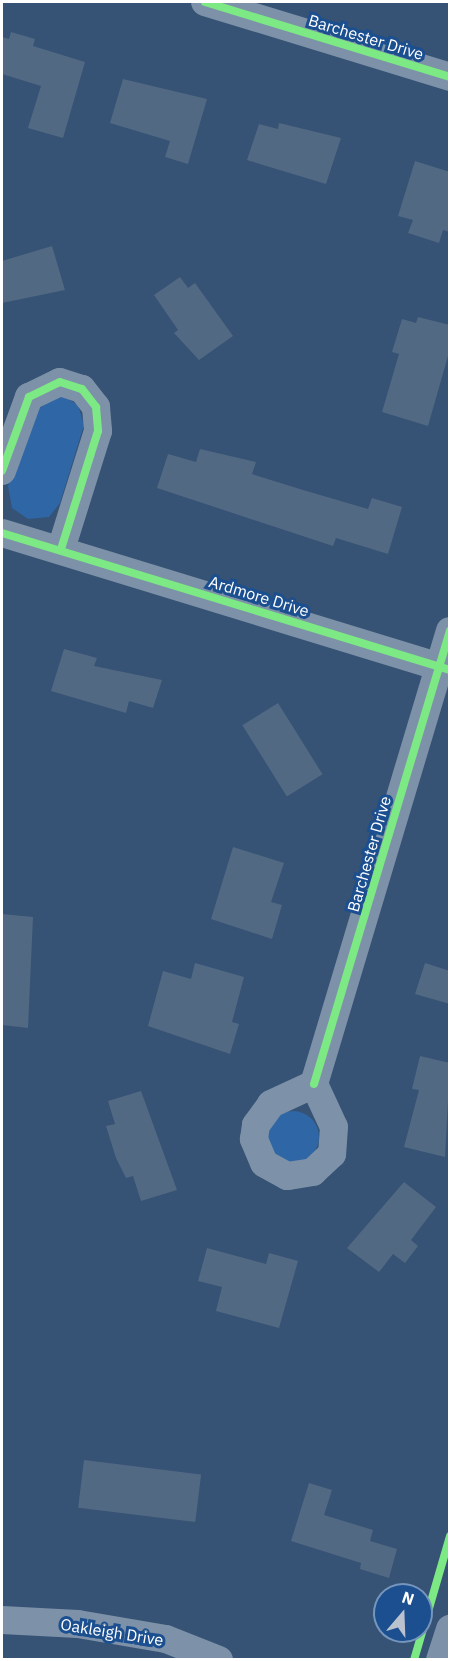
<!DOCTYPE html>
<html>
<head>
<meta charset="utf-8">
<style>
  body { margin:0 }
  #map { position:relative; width:451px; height:1661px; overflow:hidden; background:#365274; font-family:"IBM Plex Sans",sans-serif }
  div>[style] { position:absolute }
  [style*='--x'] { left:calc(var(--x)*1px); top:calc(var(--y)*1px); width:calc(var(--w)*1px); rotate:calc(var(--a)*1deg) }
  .green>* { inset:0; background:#2f66a5 }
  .round { border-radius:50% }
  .building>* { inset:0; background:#526984; transform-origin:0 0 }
  .minor>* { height:28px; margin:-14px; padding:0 14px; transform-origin:14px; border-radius:14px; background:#7d92a8 }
  .cycleway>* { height:8px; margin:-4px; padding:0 4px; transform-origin:4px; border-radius:4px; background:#7ce984 }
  span { translate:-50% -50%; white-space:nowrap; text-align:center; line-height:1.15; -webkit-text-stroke:6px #1b4f8f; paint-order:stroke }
  .street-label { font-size:16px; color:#fff }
  .frame { position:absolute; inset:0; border:3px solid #fff; pointer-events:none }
  .north { position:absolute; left:373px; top:1583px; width:60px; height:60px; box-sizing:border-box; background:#1b4f8f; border:2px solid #7695bc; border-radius:50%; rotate:19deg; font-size:16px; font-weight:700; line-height:24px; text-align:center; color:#fff }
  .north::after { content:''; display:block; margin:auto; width:21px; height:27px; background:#b9c2ce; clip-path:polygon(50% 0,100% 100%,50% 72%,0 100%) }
</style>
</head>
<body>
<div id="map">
  <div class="green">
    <i style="clip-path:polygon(61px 395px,78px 405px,84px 425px,60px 503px,49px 517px,28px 519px,12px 508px,8px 486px,31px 413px)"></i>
    <i class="round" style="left:267px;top:1111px;width:52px;height:52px"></i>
  </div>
  <div class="building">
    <i style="clip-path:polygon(11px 32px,35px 39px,33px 46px,85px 62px,63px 138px,28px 128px,41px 86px,2px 74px,2px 37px,9px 39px)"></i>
    <i style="clip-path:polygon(123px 79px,207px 99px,188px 164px,165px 157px,170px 141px,110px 123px)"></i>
    <i style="clip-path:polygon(279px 123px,341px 138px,326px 184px,247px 160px,259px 124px,278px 129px)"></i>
    <i style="clip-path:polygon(415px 161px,450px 172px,450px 232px,443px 230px,439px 243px,408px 233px,413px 220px,398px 216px)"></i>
    <i style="clip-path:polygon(52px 246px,65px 290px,2px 303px,2px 261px)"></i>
    <i style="clip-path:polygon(180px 277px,188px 288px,195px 283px,233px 336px,199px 360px,174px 333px,178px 330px,154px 295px)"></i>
    <i style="clip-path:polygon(418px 317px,450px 325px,450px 349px,428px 426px,382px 412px,399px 354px,392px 352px,402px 319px,416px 323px)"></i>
    <i style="clip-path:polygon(200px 449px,256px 462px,252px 474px,303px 490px,368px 509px,372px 498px,402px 507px,388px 554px,336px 538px,333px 546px,157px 488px,168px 454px,196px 462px)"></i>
    <i style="clip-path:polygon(64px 649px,97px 658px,94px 666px,162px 680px,153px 708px,129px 701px,126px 713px,51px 691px)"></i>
    <i style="left:278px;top:703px;width:84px;height:42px;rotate:58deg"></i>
    <i style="clip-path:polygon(233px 847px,284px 863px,271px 902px,282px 905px,272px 939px,211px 919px)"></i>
    <i style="clip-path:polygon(2px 914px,33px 917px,28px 1028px,2px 1025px)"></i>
    <i style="clip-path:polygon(195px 963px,244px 977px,232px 1022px,239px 1024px,230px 1054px,148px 1026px,163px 971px,191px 979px)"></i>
    <i style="clip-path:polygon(425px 963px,450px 971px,450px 1004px,415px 994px)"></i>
    <i style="clip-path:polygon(420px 1056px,450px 1063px,445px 1157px,404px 1147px,419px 1090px,412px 1089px)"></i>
    <i style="clip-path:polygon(141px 1091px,177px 1190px,141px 1201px,133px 1176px,126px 1178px,116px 1158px,106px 1126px,115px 1124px,108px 1101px)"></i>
    <i style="clip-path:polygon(404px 1182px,436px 1207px,411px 1240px,418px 1246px,405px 1263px,393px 1254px,379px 1272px,347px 1248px)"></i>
    <i style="clip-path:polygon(207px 1248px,266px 1264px,269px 1253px,298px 1261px,279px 1328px,216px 1311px,222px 1287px,198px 1281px)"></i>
    <i style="left:84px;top:1460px;width:118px;height:48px;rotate:7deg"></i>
    <i style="clip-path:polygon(309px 1483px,332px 1490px,324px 1515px,373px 1530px,370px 1541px,397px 1549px,389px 1578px,360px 1569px,361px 1563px,291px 1541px)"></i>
  </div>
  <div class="minor">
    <i style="--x:205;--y:2;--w:256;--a:17"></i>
    <i style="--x:2;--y:471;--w:79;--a:-70"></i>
    <i style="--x:29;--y:397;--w:34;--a:-26"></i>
    <i style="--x:60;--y:382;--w:23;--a:18"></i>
    <i style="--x:82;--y:389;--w:23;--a:52"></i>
    <i style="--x:96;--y:407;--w:24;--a:85"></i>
    <i style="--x:98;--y:431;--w:124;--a:107.4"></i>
    <i style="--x:2;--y:533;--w:468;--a:17"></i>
    <i style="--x:314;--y:1084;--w:473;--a:-73.3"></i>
    <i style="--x:314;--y:1084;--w:47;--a:65.1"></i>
    <i style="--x:334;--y:1127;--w:27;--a:94"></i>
    <i style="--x:332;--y:1154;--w:26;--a:137"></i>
    <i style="--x:313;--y:1172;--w:26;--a:171"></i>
    <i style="--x:287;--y:1176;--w:26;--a:-151"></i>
    <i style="--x:264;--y:1163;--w:26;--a:-113"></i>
    <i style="--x:254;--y:1139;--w:14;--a:-82"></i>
    <i style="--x:256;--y:1125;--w:26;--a:-54"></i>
    <i style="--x:271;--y:1104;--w:47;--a:-24.9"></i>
    <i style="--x:2;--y:1620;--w:76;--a:3"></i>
    <i style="--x:78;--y:1624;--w:89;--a:9.7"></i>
    <i style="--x:166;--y:1639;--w:57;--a:21.6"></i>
    <i style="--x:440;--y:1660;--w:33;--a:-72"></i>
  </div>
  <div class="cycleway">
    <i style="--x:205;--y:2;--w:256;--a:17"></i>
    <i style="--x:2;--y:471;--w:79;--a:-70"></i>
    <i style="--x:29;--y:397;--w:34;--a:-26"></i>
    <i style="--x:60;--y:382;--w:23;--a:18"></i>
    <i style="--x:82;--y:389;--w:23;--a:52"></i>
    <i style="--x:96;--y:407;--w:24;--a:85"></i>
    <i style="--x:98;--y:431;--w:124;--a:107.4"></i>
    <i style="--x:2;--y:533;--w:468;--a:17"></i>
    <i style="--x:314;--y:1084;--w:473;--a:-73.3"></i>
    <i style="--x:414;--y:1660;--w:129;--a:-73.8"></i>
  </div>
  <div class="street-label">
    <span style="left:366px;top:37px;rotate:17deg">Barchester Drive</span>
    <span style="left:259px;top:596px;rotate:17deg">Ardmore Drive</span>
    <span style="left:369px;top:854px;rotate:-74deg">Barchester Drive</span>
    <span style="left:112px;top:1632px;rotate:9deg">Oakleigh Drive</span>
  </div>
  <div class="frame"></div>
  <div class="north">N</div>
</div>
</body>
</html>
